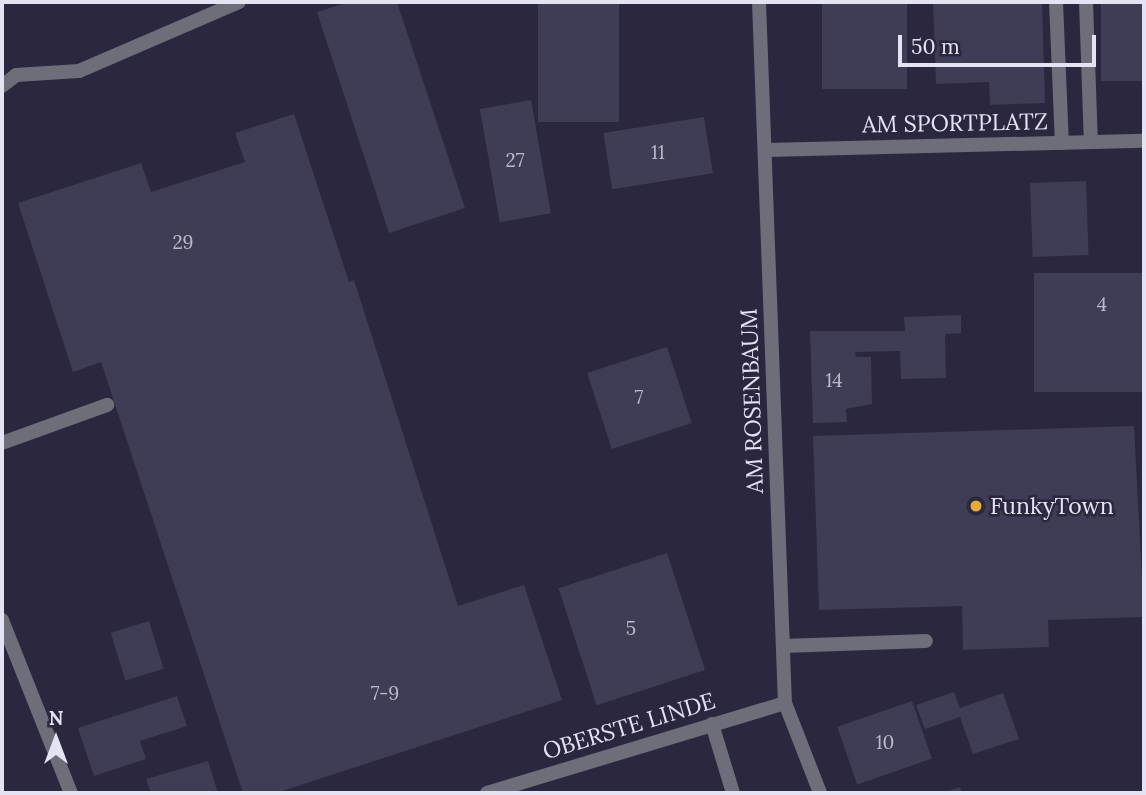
<!DOCTYPE html>
<html>
<head>
<meta charset="utf-8">
<style>
  body { margin:0 }
  #map { position:relative; width:1146px; height:795px; overflow:hidden; background:#2a273f; font-family:Lora,serif }
  div>[style] { position:absolute }
  [style*='--x'] { left:calc(var(--x)*1px); top:calc(var(--y)*1px); width:calc(var(--w)*1px); rotate:calc(var(--a)*1deg) }
  .building>* { inset:0; background:#3f3c56; transform-origin:0 0 }
  .lane>* { height:14px; margin:-7px; padding:0 7px; transform-origin:7px; border-radius:7px; background:#6e6d7a }
  .street>* { height:14px; margin:-7px; padding:0 7px; transform-origin:7px; border-radius:7px; background:#6e6d7a }
  .dots>* { width:19px; height:19px; translate:-50% -50%; box-sizing:border-box; border:4px solid #2a273f; border-radius:50% }
  span { translate:-50% -50%; white-space:nowrap; text-align:center; line-height:1.15; -webkit-text-stroke:5px #2a273f; paint-order:stroke }
  .number-label { font-size:19px; color:#bbb9cc }
  .number-label span { -webkit-text-stroke-width:0 }
  .street-label { font-size:23px; color:#e4e3f3 }
  .poi-label { font-size:23px; color:#e4e3f3 }
  .left { translate:0 -50%; text-align:left }
  .frame { position:absolute; inset:0; border:4px solid #e4e3f3; pointer-events:none }
  .north { position:absolute; left:21px; top:704px; width:70px; height:70px; -webkit-text-stroke:5px #2a273f; paint-order:stroke; rotate:0deg; font-size:19px; font-weight:700; line-height:28px; text-align:center; color:#e4e3f3 }
  .north::after { content:''; display:block; margin:auto; width:24px; height:32px; background:#e4e3f3; clip-path:polygon(50% 0,100% 100%,50% 72%,0 100%) }
  .scale { position:absolute; left:898px; top:35px; width:198px; height:32px; box-sizing:border-box; border:4px solid #e4e3f3; border-top:0; padding-left:9px; font-size:21px; line-height:24px; white-space:nowrap; color:#e4e3f3; -webkit-text-stroke:5px #2a273f; paint-order:stroke }
</style>
</head>
<body>
<div id="map">
  <div class="building">
    <i style="clip-path:polygon(349px 2px,397px 2px,465px 208px,389px 233px,317px 12px)"></i>
    <i style="left:538px;top:2px;width:81px;height:120px"></i>
    <i style="left:822px;top:2px;width:85px;height:87px"></i>
    <i style="clip-path:polygon(933px 2px,1042px 2px,1045px 103px,990px 105px,989px 82px,936px 84px)"></i>
    <i style="left:1101px;top:2px;width:43px;height:79px"></i>
    <i style="left:531px;top:100px;width:115px;height:52px;rotate:80deg"></i>
    <i style="clip-path:polygon(294px 114px,349px 282px,354px 280px,458px 606px,524px 585px,562px 700px,276px 793px,243px 793px,101px 362px,73px 372px,18px 203px,141px 163px,151px 192px,245px 162px,235px 133px)"></i>
    <i style="left:704px;top:117px;width:57px;height:102px;rotate:81deg"></i>
    <i style="left:1086px;top:181px;width:74px;height:56px;rotate:88deg"></i>
    <i style="left:1144px;top:273px;width:119px;height:110px;rotate:90deg"></i>
    <i style="clip-path:polygon(961px 315px,961px 333px,945px 334px,946px 378px,901px 379px,900px 351px,855px 352px,856px 357px,871px 357px,872px 404px,846px 409px,847px 422px,813px 423px,810px 331px,905px 331px,904px 317px)"></i>
    <i style="left:667px;top:347px;width:80px;height:84px;rotate:72deg"></i>
    <i style="clip-path:polygon(1134px 426px,1144px 617px,1048px 620px,1049px 647px,963px 650px,962px 606px,819px 610px,813px 436px)"></i>
    <i style="left:667px;top:553px;width:123px;height:114px;rotate:72deg"></i>
    <i style="left:149px;top:621px;width:50px;height:40px;rotate:73deg"></i>
    <i style="clip-path:polygon(954px 692px,960px 708px,1003px 693px,1019px 739px,973px 754px,960px 717px,925px 729px,916px 705px)"></i>
    <i style="clip-path:polygon(177px 696px,187px 726px,140px 741px,146px 759px,94px 776px,78px 728px)"></i>
    <i style="left:912px;top:701px;width:61px;height:79px;rotate:71deg"></i>
    <i style="clip-path:polygon(208px 761px,218px 793px,151px 793px,146px 779px)"></i>
    <i style="clip-path:polygon(960px 787px,962px 793px,943px 793px)"></i>
  </div>
  <div class="lane">
    <i style="--x:1056;--y:2;--w:141;--a:87.6"></i>
    <i style="--x:1086;--y:2;--w:140;--a:88"></i>
    <i style="--x:2;--y:86;--w:18;--a:-38"></i>
    <i style="--x:2;--y:443;--w:112;--a:-19.9"></i>
    <i style="--x:783;--y:646;--w:143;--a:-2"></i>
    <i style="--x:712;--y:724;--w:72;--a:73.1"></i>
  </div>
  <div class="street">
    <i style="--x:759;--y:2;--w:701;--a:87.88"></i>
    <i style="--x:785;--y:703;--w:97;--a:68.7"></i>
    <i style="--x:16;--y:75;--w:63;--a:-3.6"></i>
    <i style="--x:79;--y:71;--w:174;--a:-23.3"></i>
    <i style="--x:767;--y:150;--w:377;--a:-1.4"></i>
    <i style="--x:2;--y:620;--w:186;--a:68.3"></i>
    <i style="--x:487;--y:793;--w:311;--a:-16.8"></i>
  </div>
  <div class="dots">
    <i style="left:976px;top:506px;background:#e7ac37"></i>
  </div>
  <div class="number-label">
    <span style="left:658px;top:153px">11</span>
    <span style="left:515px;top:161px">27</span>
    <span style="left:183px;top:243px">29</span>
    <span style="left:1102px;top:305px">4</span>
    <span style="left:834px;top:381px">14</span>
    <span style="left:639px;top:398px">7</span>
    <span style="left:631px;top:629px">5</span>
    <span style="left:385px;top:694px">7-9</span>
    <span style="left:885px;top:743px">10</span>
  </div>
  <div class="street-label">
    <span style="left:955px;top:123px;rotate:-1deg">AM SPORTPLATZ</span>
    <span style="left:752px;top:401px;rotate:-92deg">AM ROSENBAUM</span>
    <span style="left:629px;top:726px;rotate:-17deg">OBERSTE LINDE</span>
  </div>
  <div class="poi-label">
    <span class="left" style="left:990px;top:506px">FunkyTown</span>
  </div>
  <div class="frame"></div>
  <div class="north">N</div>
  <div class="scale">50 m</div>
</div>
</body>
</html>
